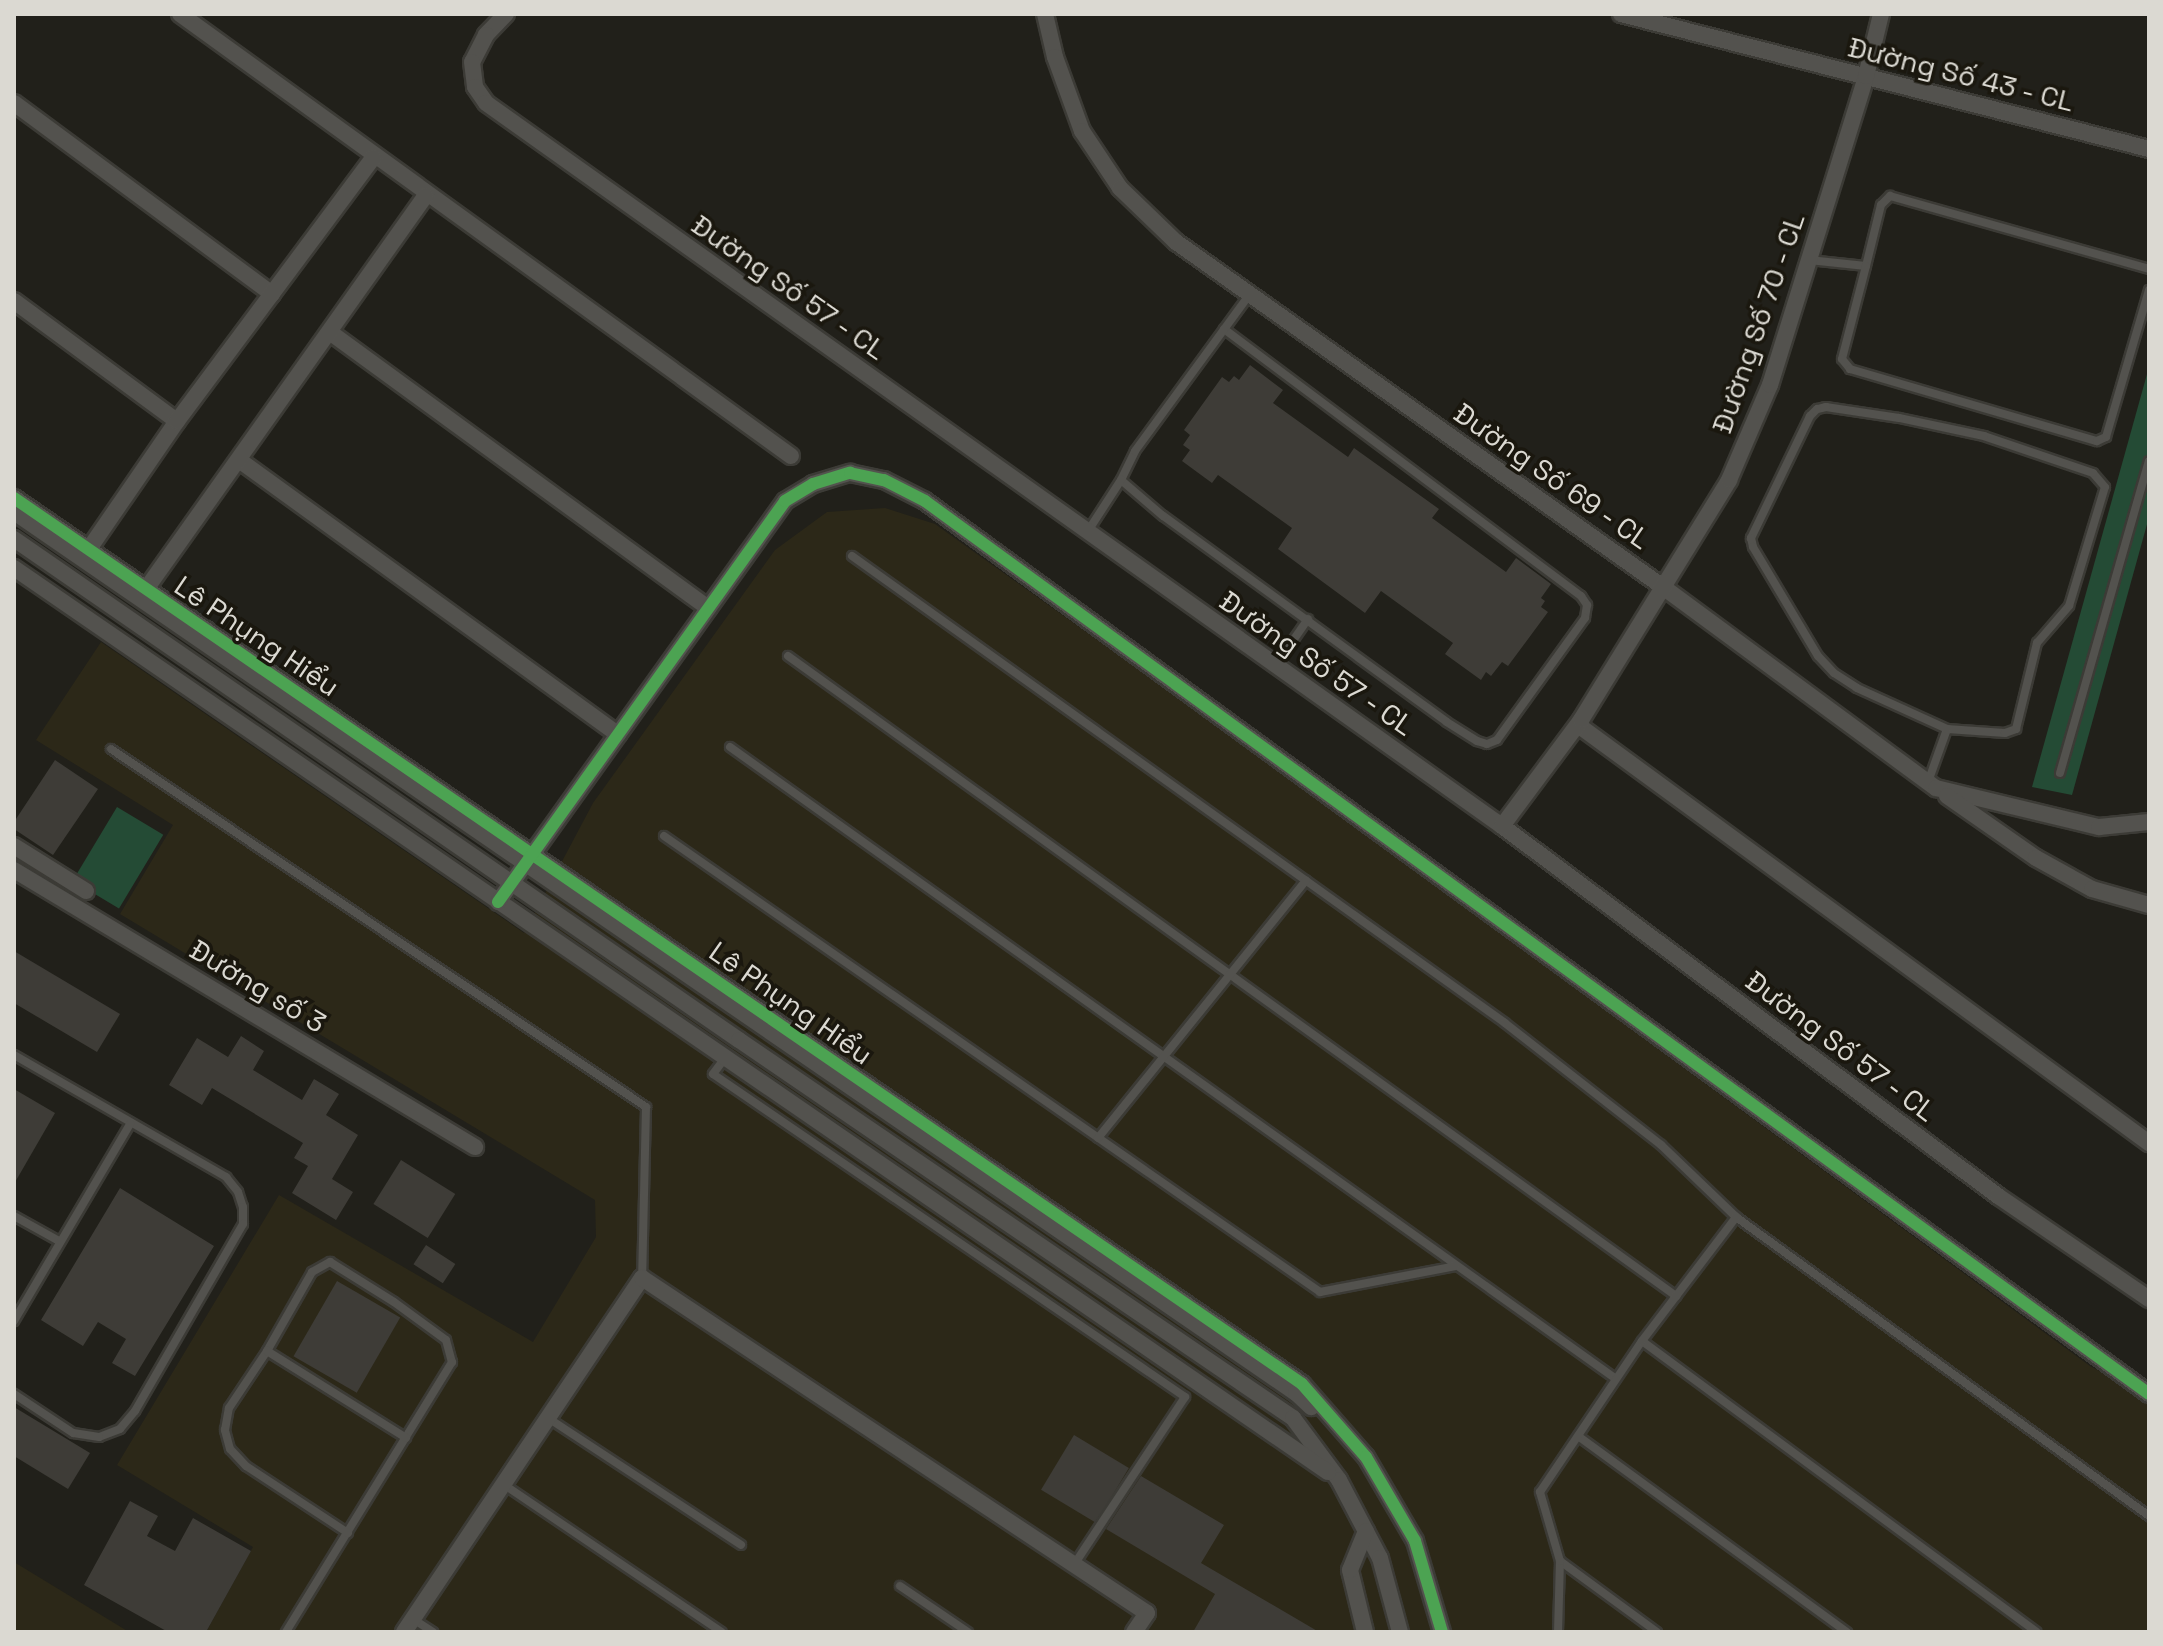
<!DOCTYPE html>
<html>
<head>
<meta charset="utf-8">
<style>
  body { margin:0 }
  #map { position:relative; width:2163px; height:1646px; overflow:hidden; background:#21201a; font-family:"Space Grotesk",sans-serif }
  div>[style] { position:absolute }
  [style*='--x'] { left:calc(var(--x)*1px); top:calc(var(--y)*1px); width:calc(var(--w)*1px); rotate:calc(var(--a)*1deg) }
  .built>* { inset:0; background:#2c2818 }
  .green>* { inset:0; background:#244b35; transform-origin:0 0 }
  .building>* { inset:0; background:#3e3c37; transform-origin:0 0 }
  .roads { filter:drop-shadow(2px 0 #3c3b36) drop-shadow(-2px 0 #3c3b36) drop-shadow(0 2px #3c3b36) drop-shadow(0 -2px #3c3b36) }
  .service>* { height:8px; margin:-4px; padding:0 4px; transform-origin:4px; border-radius:4px; background:#53524e }
  .minor>* { height:16px; margin:-8px; padding:0 8px; transform-origin:8px; border-radius:8px; background:#53524e }
  .cycleway>* { height:12px; margin:-6px; padding:0 6px; transform-origin:6px; border-radius:6px; background:#4ca352 }
  span { translate:-50% -50%; white-space:nowrap; text-align:center; line-height:1.15; -webkit-text-stroke:7px #1a170e; paint-order:stroke }
  .street-label { font-size:28px; color:#dbd9d2 }
  .frame { position:absolute; inset:0; border:16px solid #dbd9d2; pointer-events:none }
</style>
</head>
<body>
<div id="map">
  <div class="built">
    <i style="clip-path:polygon(885px 508px,935px 524px,1236px 739px,2090px 1366px,2149px 1398px,2149px 1632px,206px 1632px,253px 1547px,117px 1465px,279px 1195px,533px 1342px,596px 1237px,595px 1200px,120px 914px,173px 825px,36px 740px,101px 642px,524px 933px,593px 803px,775px 550px,827px 512px)"></i>
    <i style="clip-path:polygon(14px 1562px,129px 1632px,14px 1632px)"></i>
  </div>
  <div class="green">
    <i style="clip-path:polygon(2149px 367px,2149px 517px,2072px 795px,2032px 787px)"></i>
    <i style="left:117px;top:807px;width:54px;height:86px;rotate:31deg"></i>
  </div>
  <div class="building">
    <i style="clip-path:polygon(1250px 365px,1283px 390px,1273px 403px,1348px 457px,1354px 448px,1439px 509px,1432px 518px,1506px 572px,1516px 558px,1551px 584px,1541px 598px,1545px 601px,1541px 607px,1548px 612px,1508px 666px,1502px 662px,1491px 676px,1486px 672px,1481px 680px,1445px 654px,1453px 643px,1381px 591px,1365px 613px,1278px 549px,1292px 528px,1218px 475px,1212px 483px,1182px 461px,1190px 450px,1183px 445px,1190px 435px,1184px 430px,1222px 377px,1229px 382px,1234px 376px,1239px 380px)"></i>
    <i style="clip-path:polygon(55px 760px,98px 789px,53px 855px,14px 829px,14px 822px)"></i>
    <i style="clip-path:polygon(14px 951px,120px 1014px,97px 1052px,14px 1003px)"></i>
    <i style="clip-path:polygon(241px 1036px,264px 1051px,253px 1070px,302px 1100px,314px 1079px,339px 1094px,326px 1115px,358px 1135px,332px 1179px,353px 1192px,336px 1220px,292px 1193px,308px 1166px,294px 1158px,303px 1143px,212px 1088px,202px 1105px,169px 1085px,197px 1038px,228px 1057px)"></i>
    <i style="clip-path:polygon(14px 1089px,55px 1113px,14px 1184px)"></i>
    <i style="left:401px;top:1160px;width:64px;height:52px;rotate:32deg"></i>
    <i style="clip-path:polygon(120px 1188px,214px 1246px,135px 1376px,112px 1363px,126px 1339px,98px 1322px,83px 1346px,41px 1320px)"></i>
    <i style="left:426px;top:1245px;width:35px;height:23px;rotate:33deg"></i>
    <i style="left:337px;top:1281px;width:73px;height:87px;rotate:30deg"></i>
    <i style="clip-path:polygon(14px 1407px,90px 1453px,68px 1489px,14px 1456px)"></i>
    <i style="left:1074px;top:1435px;width:64px;height:64px;rotate:31deg"></i>
    <i style="clip-path:polygon(1141px 1476px,1224px 1525px,1201px 1563px,1319px 1632px,1193px 1632px,1215px 1594px,1106px 1529px)"></i>
    <i style="clip-path:polygon(130px 1501px,158px 1516px,147px 1536px,175px 1551px,193px 1518px,251px 1551px,206px 1632px,168px 1632px,84px 1585px)"></i>
  </div>
  <div class="roads">
    <div class="service">
      <i style="--x:1809;--y:260;--w:57;--a:6"></i>
      <i style="--x:1866;--y:266;--w:63;--a:-76.2"></i>
      <i style="--x:1881;--y:205;--w:13;--a:-45"></i>
      <i style="--x:1890;--y:196;--w:269;--a:15.7"></i>
      <i style="--x:1866;--y:266;--w:96;--a:104.5"></i>
      <i style="--x:1842;--y:359;--w:13;--a:51"></i>
      <i style="--x:1850;--y:369;--w:257;--a:16.3"></i>
      <i style="--x:2097;--y:441;--w:10;--a:-24"></i>
      <i style="--x:2106;--y:437;--w:153;--a:-73.7"></i>
      <i style="--x:1224;--y:329;--w:446;--a:36.8"></i>
      <i style="--x:1581;--y:596;--w:11;--a:56"></i>
      <i style="--x:1587;--y:605;--w:13;--a:99"></i>
      <i style="--x:1585;--y:618;--w:150;--a:125.8"></i>
      <i style="--x:1497;--y:740;--w:11;--a:158"></i>
      <i style="--x:1487;--y:744;--w:10;--a:-163"></i>
      <i style="--x:1477;--y:741;--w:36;--a:-148"></i>
      <i style="--x:1447;--y:722;--w:351;--a:-144"></i>
      <i style="--x:1163;--y:516;--w:55;--a:-139.4"></i>
      <i style="--x:1121;--y:480;--w:32;--a:-64"></i>
      <i style="--x:1135;--y:451;--w:195;--a:-53.8"></i>
      <i style="--x:1088;--y:531;--w:61;--a:-57.1"></i>
      <i style="--x:852;--y:556;--w:803;--a:35.57"></i>
      <i style="--x:1505;--y:1023;--w:198;--a:38"></i>
      <i style="--x:1661;--y:1145;--w:104;--a:43.8"></i>
      <i style="--x:1736;--y:1217;--w:510;--a:35.9"></i>
      <i style="--x:788;--y:656;--w:1095;--a:35.78"></i>
      <i style="--x:1276;--y:665;--w:56;--a:-55.2"></i>
      <i style="--x:730;--y:747;--w:1088;--a:35.5"></i>
      <i style="--x:111;--y:749;--w:644;--a:33.79"></i>
      <i style="--x:646;--y:1107;--w:171;--a:91.3"></i>
      <i style="--x:2060;--y:773;--w:324;--a:-74.1"></i>
      <i style="--x:1928;--y:782;--w:56;--a:-70.3"></i>
      <i style="--x:1947;--y:729;--w:58;--a:3.9"></i>
      <i style="--x:2005;--y:733;--w:12;--a:-20"></i>
      <i style="--x:2016;--y:729;--w:89;--a:-76.3"></i>
      <i style="--x:2037;--y:643;--w:49;--a:-49.1"></i>
      <i style="--x:2069;--y:606;--w:124;--a:-73.2"></i>
      <i style="--x:2105;--y:487;--w:18;--a:-131"></i>
      <i style="--x:2093;--y:473;--w:115;--a:-161.3"></i>
      <i style="--x:1984;--y:436;--w:87;--a:-168"></i>
      <i style="--x:1899;--y:418;--w:74;--a:-171.4"></i>
      <i style="--x:1826;--y:407;--w:9;--a:167"></i>
      <i style="--x:1817;--y:409;--w:10;--a:135"></i>
      <i style="--x:1810;--y:416;--w:136;--a:115.8"></i>
      <i style="--x:1751;--y:538;--w:9;--a:77"></i>
      <i style="--x:1753;--y:547;--w:127;--a:59.2"></i>
      <i style="--x:1818;--y:656;--w:23;--a:47"></i>
      <i style="--x:1834;--y:673;--w:27;--a:33"></i>
      <i style="--x:1857;--y:688;--w:99;--a:24.5"></i>
      <i style="--x:664;--y:836;--w:799;--a:34.8"></i>
      <i style="--x:1320;--y:1292;--w:138;--a:-10.8"></i>
      <i style="--x:14;--y:1055;--w:245;--a:29.9"></i>
      <i style="--x:226;--y:1177;--w:19;--a:51"></i>
      <i style="--x:238;--y:1192;--w:16;--a:72"></i>
      <i style="--x:243;--y:1207;--w:17;--a:90"></i>
      <i style="--x:243;--y:1224;--w:216;--a:120"></i>
      <i style="--x:135;--y:1411;--w:23;--a:130"></i>
      <i style="--x:120;--y:1429;--w:22;--a:159"></i>
      <i style="--x:99;--y:1437;--w:26;--a:-171"></i>
      <i style="--x:73;--y:1433;--w:71;--a:-146.5"></i>
      <i style="--x:725;--y:1058;--w:20;--a:127"></i>
      <i style="--x:713;--y:1074;--w:572;--a:34.38"></i>
      <i style="--x:1185;--y:1397;--w:201;--a:123.5"></i>
      <i style="--x:1098;--y:1138;--w:331;--a:-51.1"></i>
      <i style="--x:14;--y:1216;--w:51;--a:29.1"></i>
      <i style="--x:14;--y:1321;--w:229;--a:-59.5"></i>
      <i style="--x:1642;--y:1341;--w:490;--a:36.4"></i>
      <i style="--x:267;--y:1351;--w:91;--a:-60.3"></i>
      <i style="--x:312;--y:1272;--w:21;--a:-29"></i>
      <i style="--x:330;--y:1262;--w:75;--a:32"></i>
      <i style="--x:394;--y:1302;--w:64;--a:36.2"></i>
      <i style="--x:446;--y:1340;--w:23;--a:75"></i>
      <i style="--x:452;--y:1362;--w:317;--a:121.6"></i>
      <i style="--x:548;--y:1418;--w:231;--a:33.3"></i>
      <i style="--x:1578;--y:1436;--w:333;--a:36.1"></i>
      <i style="--x:503;--y:1484;--w:264;--a:34.1"></i>
      <i style="--x:348;--y:1533;--w:122;--a:-146.7"></i>
      <i style="--x:246;--y:1466;--w:23;--a:-133"></i>
      <i style="--x:230;--y:1449;--w:20;--a:-105"></i>
      <i style="--x:225;--y:1430;--w:22;--a:-80"></i>
      <i style="--x:229;--y:1408;--w:69;--a:-56.3"></i>
      <i style="--x:267;--y:1351;--w:164;--a:32"></i>
      <i style="--x:1560;--y:1561;--w:120;--a:36.2"></i>
      <i style="--x:900;--y:1586;--w:82;--a:34.1"></i>
      <i style="--x:413;--y:1619;--w:24;--a:33"></i>
      <i style="--x:1558;--y:1632;--w:71;--a:-88.4"></i>
      <i style="--x:1560;--y:1561;--w:72;--a:-106.2"></i>
      <i style="--x:1540;--y:1492;--w:182;--a:-56"></i>
      <i style="--x:1642;--y:1341;--w:156;--a:-52.8"></i>
    </div>
    <div class="minor">
      <i style="--x:180;--y:14;--w:754;--a:35.88"></i>
      <i style="--x:506;--y:14;--w:29;--a:134"></i>
      <i style="--x:486;--y:35;--w:30;--a:117"></i>
      <i style="--x:472;--y:62;--w:25;--a:83"></i>
      <i style="--x:475;--y:87;--w:19;--a:55"></i>
      <i style="--x:486;--y:103;--w:1247;--a:35.44"></i>
      <i style="--x:1502;--y:826;--w:619;--a:36.72"></i>
      <i style="--x:1998;--y:1196;--w:183;--a:34.3"></i>
      <i style="--x:1045;--y:14;--w:44;--a:76.9"></i>
      <i style="--x:1055;--y:57;--w:79;--a:70"></i>
      <i style="--x:1082;--y:131;--w:69;--a:56.3"></i>
      <i style="--x:1120;--y:188;--w:78;--a:44"></i>
      <i style="--x:1176;--y:242;--w:597;--a:35.31"></i>
      <i style="--x:1663;--y:587;--w:339;--a:36.4"></i>
      <i style="--x:1936;--y:788;--w:168;--a:13.5"></i>
      <i style="--x:2099;--y:827;--w:50;--a:-5.7"></i>
      <i style="--x:1621;--y:14;--w:545;--a:14.34"></i>
      <i style="--x:14;--y:103;--w:321;--a:36.5"></i>
      <i style="--x:14;--y:301;--w:202;--a:36.4"></i>
      <i style="--x:331;--y:333;--w:467;--a:36.1"></i>
      <i style="--x:239;--y:460;--w:468;--a:35.9"></i>
      <i style="--x:14;--y:498;--w:1563;--a:34.52"></i>
      <i style="--x:1302;--y:1384;--w:97;--a:48.8"></i>
      <i style="--x:1366;--y:1457;--w:97;--a:59.7"></i>
      <i style="--x:1415;--y:1541;--w:95;--a:73.5"></i>
      <i style="--x:14;--y:512;--w:1556;--a:34.5"></i>
      <i style="--x:1296;--y:1393;--w:21;--a:43"></i>
      <i style="--x:14;--y:539;--w:881;--a:34.65"></i>
      <i style="--x:739;--y:1040;--w:671;--a:34.31"></i>
      <i style="--x:1293;--y:1418;--w:77;--a:53.4"></i>
      <i style="--x:1339;--y:1480;--w:88;--a:62.3"></i>
      <i style="--x:1380;--y:1558;--w:77;--a:74.9"></i>
      <i style="--x:89;--y:549;--w:155;--a:-55.5"></i>
      <i style="--x:177;--y:421;--w:329;--a:-53.3"></i>
      <i style="--x:14;--y:568;--w:1595;--a:34.53"></i>
      <i style="--x:146;--y:589;--w:483;--a:-54.6"></i>
      <i style="--x:1578;--y:725;--w:708;--a:36.21"></i>
      <i style="--x:1947;--y:796;--w:108;--a:34.9"></i>
      <i style="--x:2036;--y:858;--w:64;--a:29"></i>
      <i style="--x:2092;--y:889;--w:59;--a:15.7"></i>
      <i style="--x:1502;--y:826;--w:132;--a:-53.3"></i>
      <i style="--x:1581;--y:720;--w:282;--a:-58.3"></i>
      <i style="--x:1729;--y:480;--w:103;--a:-66.7"></i>
      <i style="--x:1770;--y:385;--w:324;--a:-72.7"></i>
      <i style="--x:1866;--y:76;--w:64;--a:-76.4"></i>
      <i style="--x:14;--y:846;--w:85;--a:32"></i>
      <i style="--x:14;--y:870;--w:538;--a:31"></i>
      <i style="--x:498;--y:902;--w:493;--a:-54.4"></i>
      <i style="--x:785;--y:501;--w:33;--a:-31"></i>
      <i style="--x:813;--y:484;--w:39;--a:-17"></i>
      <i style="--x:850;--y:473;--w:35;--a:12"></i>
      <i style="--x:884;--y:480;--w:46;--a:27.1"></i>
      <i style="--x:925;--y:501;--w:1515;--a:36.11"></i>
      <i style="--x:404;--y:1632;--w:427;--a:-56.1"></i>
      <i style="--x:642;--y:1278;--w:606;--a:33.56"></i>
      <i style="--x:1147;--y:1613;--w:23;--a:124"></i>
      <i style="--x:1365;--y:1632;--w:64;--a:-103.6"></i>
      <i style="--x:1350;--y:1570;--w:42;--a:-67.7"></i>
    </div>
  </div>
  <div class="cycleway">
    <i style="--x:14;--y:498;--w:1563;--a:34.52"></i>
    <i style="--x:1302;--y:1384;--w:97;--a:48.8"></i>
    <i style="--x:1366;--y:1457;--w:97;--a:59.7"></i>
    <i style="--x:1415;--y:1541;--w:95;--a:73.5"></i>
    <i style="--x:498;--y:902;--w:493;--a:-54.4"></i>
    <i style="--x:785;--y:501;--w:33;--a:-31"></i>
    <i style="--x:813;--y:484;--w:39;--a:-17"></i>
    <i style="--x:850;--y:473;--w:35;--a:12"></i>
    <i style="--x:884;--y:480;--w:46;--a:27.1"></i>
    <i style="--x:925;--y:501;--w:1515;--a:36.11"></i>
  </div>
  <div class="street-label">
    <span style="left:1961px;top:74px;rotate:14deg">Đường Số 43 - CL</span>
    <span style="left:789px;top:287px;rotate:35deg">Đường Số 57 - CL</span>
    <span style="left:1758px;top:323px;rotate:-71deg">Đường Số 70 - CL</span>
    <span style="left:1552px;top:476px;rotate:35deg">Đường Số 69 - CL</span>
    <span style="left:257px;top:636px;rotate:34deg">Lê Phụng Hiểu</span>
    <span style="left:1317px;top:663px;rotate:35deg">Đường Số 57 - CL</span>
    <span style="left:258px;top:986px;rotate:31deg">Đường số 3</span>
    <span style="left:791px;top:1003px;rotate:35deg">Lê Phụng Hiểu</span>
    <span style="left:1841px;top:1046px;rotate:37deg">Đường Số 57 - CL</span>
  </div>
  <div class="frame"></div>
</div>
</body>
</html>
